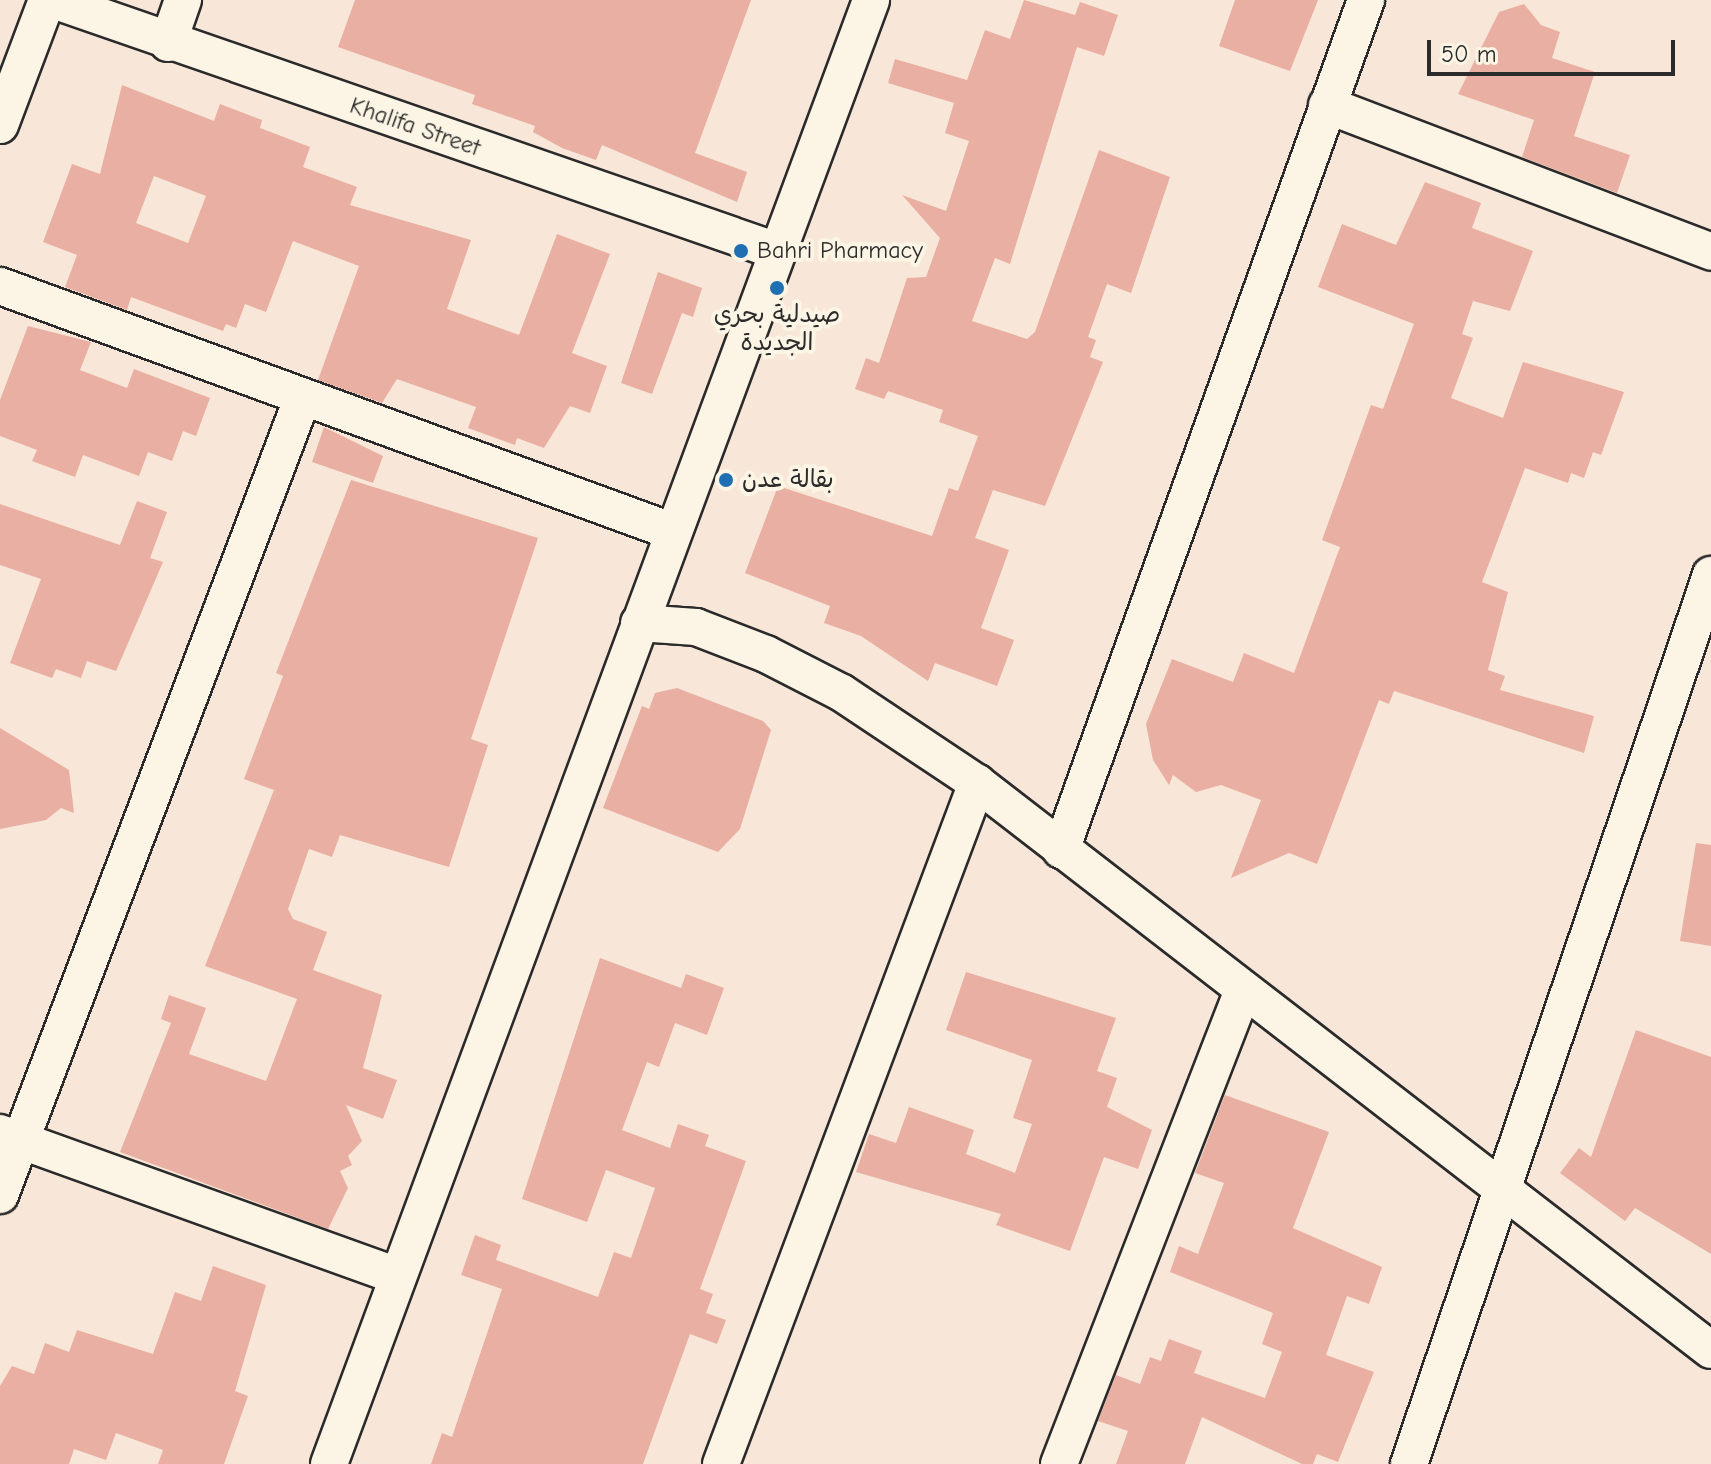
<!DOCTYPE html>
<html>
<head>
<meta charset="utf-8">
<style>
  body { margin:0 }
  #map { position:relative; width:1711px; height:1464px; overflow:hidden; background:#f8e7d8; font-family:"Comic Neue","Playpen Sans Arabic",sans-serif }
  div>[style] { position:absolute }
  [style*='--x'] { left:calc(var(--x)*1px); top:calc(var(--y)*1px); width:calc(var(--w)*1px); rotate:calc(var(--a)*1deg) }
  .building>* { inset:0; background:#e8afa2 }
  .roads { filter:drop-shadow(2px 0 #2b2b2b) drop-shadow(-2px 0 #2b2b2b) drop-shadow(0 2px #2b2b2b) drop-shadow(0 -2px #2b2b2b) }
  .minor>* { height:36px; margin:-18px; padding:0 18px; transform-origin:18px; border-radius:18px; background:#fcf5e5 }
  .dots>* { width:22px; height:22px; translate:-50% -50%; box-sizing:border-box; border:4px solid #fcf5e5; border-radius:50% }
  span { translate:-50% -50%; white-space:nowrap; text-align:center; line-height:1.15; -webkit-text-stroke:8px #fcf5e5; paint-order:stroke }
  .street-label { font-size:24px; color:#2b2b2b }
  .poi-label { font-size:24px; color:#2b2b2b }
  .left { translate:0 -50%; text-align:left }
  .scale { position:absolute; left:1427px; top:40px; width:248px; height:36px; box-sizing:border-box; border:4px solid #2b2b2b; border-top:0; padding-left:10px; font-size:24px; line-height:28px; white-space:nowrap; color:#2b2b2b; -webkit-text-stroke:6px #fcf5e5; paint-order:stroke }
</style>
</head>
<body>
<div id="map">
  <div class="building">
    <i style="clip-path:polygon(355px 0,751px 0,695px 153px,747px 172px,737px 202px,602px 145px,596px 160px,562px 148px,533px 132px,535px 126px,472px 104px,475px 95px,338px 47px)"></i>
    <i style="clip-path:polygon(1024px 0,1075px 15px,1080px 2px,1118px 15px,1104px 56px,1077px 47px,1010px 264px,995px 258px,972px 321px,1027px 339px,1035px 332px,1099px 150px,1170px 177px,1131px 293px,1107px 284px,1088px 337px,1096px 340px,1090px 357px,1103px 362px,1045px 506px,993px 490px,975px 538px,1009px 550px,981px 628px,1014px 640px,997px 686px,935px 663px,928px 681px,861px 636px,824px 623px,830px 606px,745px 573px,778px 486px,932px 536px,949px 488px,958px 491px,978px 436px,939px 422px,943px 410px,888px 391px,884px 399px,855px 389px,866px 358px,879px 363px,907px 278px,926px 277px,940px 238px,902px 195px,946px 211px,969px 141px,945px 133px,954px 103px,888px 83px,895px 59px,967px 80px,985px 30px,1010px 39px)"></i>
    <i style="clip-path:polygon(1235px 0,1318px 0,1290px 71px,1219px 46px)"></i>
    <i style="clip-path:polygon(1524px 4px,1541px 25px,1560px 32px,1552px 58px,1595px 72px,1574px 136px,1630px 155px,1617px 193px,1522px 157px,1534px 120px,1458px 94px,1499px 12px)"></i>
    <i style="clip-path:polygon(evenodd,122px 85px,214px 121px,220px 104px,262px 120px,260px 128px,310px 147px,303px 167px,357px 187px,350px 205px,471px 240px,447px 309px,519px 335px,557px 234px,610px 254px,572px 353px,607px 366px,590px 413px,570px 406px,544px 448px,517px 438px,515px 445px,468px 428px,476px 407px,397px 379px,382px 403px,318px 380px,359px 266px,293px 241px,266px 312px,245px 304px,236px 328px,226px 324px,223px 331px,131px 297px,127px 310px,65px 287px,77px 255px,43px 242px,72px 164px,100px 174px,122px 85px,154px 176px,206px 196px,188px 243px,136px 223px,154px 176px)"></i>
    <i style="clip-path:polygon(1425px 182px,1481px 203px,1472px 228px,1533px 251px,1510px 311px,1473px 301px,1462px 334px,1473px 338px,1451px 398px,1503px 418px,1523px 362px,1624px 392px,1601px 455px,1593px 452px,1584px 478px,1571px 473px,1568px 483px,1525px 468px,1482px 582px,1508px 592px,1488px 670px,1505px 676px,1500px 690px,1594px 716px,1584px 753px,1394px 691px,1389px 704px,1379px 700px,1317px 864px,1289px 853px,1231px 878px,1261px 800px,1221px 785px,1196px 792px,1173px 775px,1169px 785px,1153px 760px,1146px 724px,1172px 659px,1233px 682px,1244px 653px,1294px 673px,1340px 547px,1322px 540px,1371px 405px,1383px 409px,1414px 324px,1318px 287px,1342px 224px,1396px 245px)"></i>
    <i style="clip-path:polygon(658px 272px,702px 288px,693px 317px,682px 313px,652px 394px,621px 383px)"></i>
    <i style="clip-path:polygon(28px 326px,91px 342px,80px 370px,127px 388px,134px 369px,210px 398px,196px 436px,183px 431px,172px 461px,148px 452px,139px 476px,83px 455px,75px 477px,32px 461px,37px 450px,0 436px,0 400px)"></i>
    <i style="clip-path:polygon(324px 427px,383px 456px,373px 483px,312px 462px)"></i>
    <i style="clip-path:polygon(351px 480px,538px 538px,471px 739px,488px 745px,449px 867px,340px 835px,332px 857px,309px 849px,288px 909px,293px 919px,327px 932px,313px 970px,382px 995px,363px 1068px,397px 1080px,383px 1119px,346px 1105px,362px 1141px,348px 1156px,352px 1165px,340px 1171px,348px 1188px,328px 1229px,120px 1152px,171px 1023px,161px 1019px,169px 995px,206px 1008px,189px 1054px,266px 1081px,297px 999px,205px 966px,274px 790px,244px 779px,283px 676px,276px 673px)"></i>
    <i style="clip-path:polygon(137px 501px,167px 512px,150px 558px,163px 562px,116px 671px,87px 661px,81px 678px,56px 669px,52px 678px,10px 663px,41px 579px,0 565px,0 504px,120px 545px)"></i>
    <i style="clip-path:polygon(677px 688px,763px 721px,771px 730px,740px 829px,718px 852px,603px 808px,642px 706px,649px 709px,655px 693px)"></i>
    <i style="clip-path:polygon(0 728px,69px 770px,74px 813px,61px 808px,46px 820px,0 829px)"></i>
    <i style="clip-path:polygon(1696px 843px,1711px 845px,1711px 946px,1680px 941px)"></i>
    <i style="clip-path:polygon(600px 958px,681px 988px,686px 974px,724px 988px,707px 1035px,675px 1023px,659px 1067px,647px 1062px,622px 1130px,670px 1148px,678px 1124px,709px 1135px,705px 1146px,746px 1161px,700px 1289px,713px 1294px,706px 1313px,726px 1320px,717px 1344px,690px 1334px,643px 1464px,431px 1464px,442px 1433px,452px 1437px,502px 1289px,461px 1275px,475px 1235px,501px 1245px,496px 1260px,598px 1297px,614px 1252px,631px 1258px,655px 1188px,606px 1170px,587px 1222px,522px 1199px)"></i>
    <i style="clip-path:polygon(966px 972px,1116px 1018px,1097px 1071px,1117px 1078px,1107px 1107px,1152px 1130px,1138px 1169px,1104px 1157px,1070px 1251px,996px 1225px,1001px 1214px,856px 1172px,869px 1134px,896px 1143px,909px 1107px,974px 1130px,966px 1154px,1015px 1173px,1032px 1124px,1013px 1118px,1032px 1060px,946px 1030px)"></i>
    <i style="clip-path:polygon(1636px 1030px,1711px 1057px,1711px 1254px,1635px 1208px,1625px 1221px,1560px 1173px,1579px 1148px,1591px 1157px)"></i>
    <i style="clip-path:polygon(1225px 1095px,1329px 1132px,1293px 1228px,1382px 1267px,1369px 1304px,1347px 1296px,1326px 1355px,1374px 1372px,1338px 1462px,1317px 1454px,1313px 1464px,1302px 1464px,1202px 1417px,1185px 1464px,1116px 1464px,1128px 1431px,1098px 1421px,1116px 1375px,1140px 1384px,1150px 1357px,1161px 1361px,1169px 1339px,1202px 1351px,1194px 1373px,1265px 1398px,1282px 1352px,1262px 1344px,1273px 1313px,1170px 1272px,1179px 1246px,1198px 1254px,1224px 1183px,1195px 1173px)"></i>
    <i style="clip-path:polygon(213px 1266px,266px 1285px,235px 1391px,248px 1396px,224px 1464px,158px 1464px,163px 1450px,116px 1433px,106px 1460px,74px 1449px,69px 1464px,0 1464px,0 1386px,12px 1366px,34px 1374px,45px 1343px,69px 1352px,77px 1330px,153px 1354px,175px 1292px,201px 1301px)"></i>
  </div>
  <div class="roads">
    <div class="minor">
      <i style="--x:53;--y:0;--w:766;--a:19.12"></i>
      <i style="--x:168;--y:43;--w:46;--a:-70.8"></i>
      <i style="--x:1327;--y:105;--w:411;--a:20.9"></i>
      <i style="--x:0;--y:125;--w:134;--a:-69.4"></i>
      <i style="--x:0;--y:286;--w:717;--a:20.05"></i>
      <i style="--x:639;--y:623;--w:57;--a:4"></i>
      <i style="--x:696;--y:627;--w:75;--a:21.1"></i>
      <i style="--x:766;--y:654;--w:85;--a:27.2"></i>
      <i style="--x:842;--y:693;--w:162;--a:33.7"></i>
      <i style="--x:977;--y:783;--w:927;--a:37.69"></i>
      <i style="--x:1061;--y:850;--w:903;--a:-70.26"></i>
      <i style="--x:0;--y:1133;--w:422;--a:19.8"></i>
      <i style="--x:0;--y:1195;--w:851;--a:-69.22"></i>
      <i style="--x:329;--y:1464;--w:1561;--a:-69.68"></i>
      <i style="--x:721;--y:1464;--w:728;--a:-69.4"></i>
      <i style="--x:1059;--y:1464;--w:508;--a:-68.78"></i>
      <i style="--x:1409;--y:1464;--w:939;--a:-71.24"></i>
    </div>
  </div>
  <div class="dots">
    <i style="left:741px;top:251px;background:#1f6fb2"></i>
    <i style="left:777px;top:288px;background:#1f6fb2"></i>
    <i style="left:726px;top:480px;background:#1f6fb2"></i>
  </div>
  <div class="street-label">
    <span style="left:415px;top:127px;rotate:19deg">Khalifa Street</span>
  </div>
  <div class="poi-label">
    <span class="left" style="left:757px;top:251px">Bahri Pharmacy</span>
    <span style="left:777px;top:329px">صيدلية بحري<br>الجديدة</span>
    <span class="left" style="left:742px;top:480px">بقالة عدن</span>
  </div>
  <div class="scale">50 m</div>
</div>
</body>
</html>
